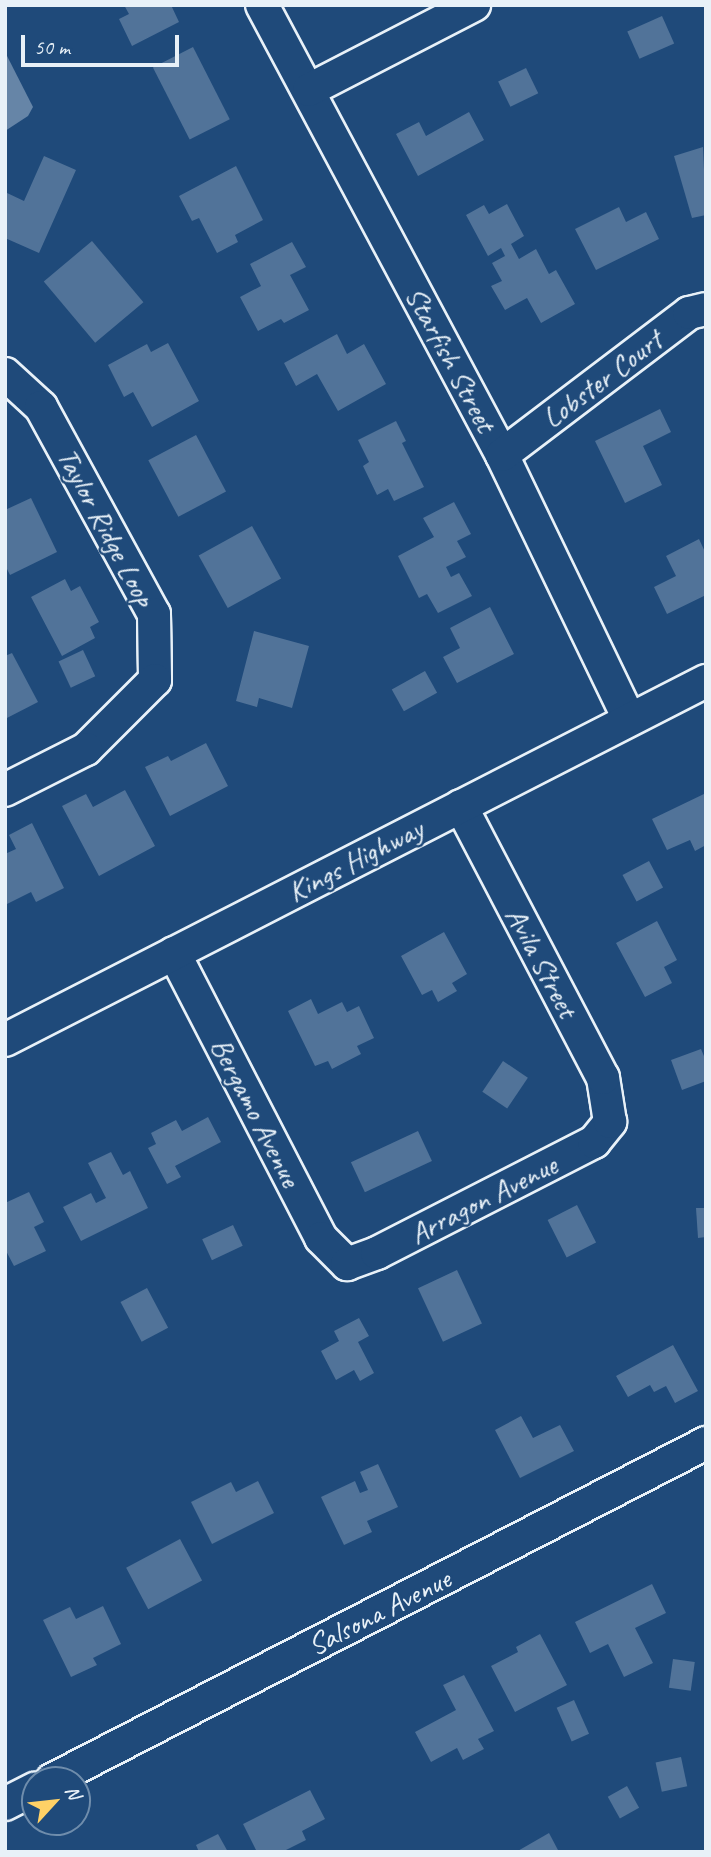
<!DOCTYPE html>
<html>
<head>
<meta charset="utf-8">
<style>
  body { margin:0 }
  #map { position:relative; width:711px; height:1857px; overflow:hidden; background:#1f4a7a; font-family:Caveat,sans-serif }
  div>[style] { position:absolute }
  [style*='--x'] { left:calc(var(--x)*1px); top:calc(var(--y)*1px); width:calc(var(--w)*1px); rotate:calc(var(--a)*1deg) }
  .water>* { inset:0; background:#6685a7 }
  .building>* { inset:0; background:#517399; transform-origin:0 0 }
  .roads { filter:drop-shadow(2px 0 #e8f1f8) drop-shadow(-2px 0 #e8f1f8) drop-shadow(0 2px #e8f1f8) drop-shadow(0 -2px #e8f1f8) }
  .minor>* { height:32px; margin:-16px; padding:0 16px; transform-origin:16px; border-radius:16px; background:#1f4a7a }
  span { translate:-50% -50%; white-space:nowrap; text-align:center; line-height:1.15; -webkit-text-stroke:5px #1f4a7a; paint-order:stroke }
  .street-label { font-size:30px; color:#e8f1f8 }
  .frame { position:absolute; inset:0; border:7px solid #e8f1f8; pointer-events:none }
  .north { position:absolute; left:21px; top:1766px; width:70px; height:70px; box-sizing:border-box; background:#1f4a7a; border:2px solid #6f8dac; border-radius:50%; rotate:63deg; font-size:19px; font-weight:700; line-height:28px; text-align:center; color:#e8f1f8 }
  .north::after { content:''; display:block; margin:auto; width:24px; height:32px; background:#ffd166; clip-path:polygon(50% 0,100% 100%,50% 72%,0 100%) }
  .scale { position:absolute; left:21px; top:35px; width:158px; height:32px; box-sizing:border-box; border:4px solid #e8f1f8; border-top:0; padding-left:9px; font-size:21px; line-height:24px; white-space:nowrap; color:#e8f1f8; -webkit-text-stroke:5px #1f4a7a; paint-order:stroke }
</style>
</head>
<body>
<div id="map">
  <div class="water">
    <i style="clip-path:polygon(5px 52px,33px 107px,28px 116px,5px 131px)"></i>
  </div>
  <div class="building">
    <i style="clip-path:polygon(124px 5px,171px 5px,179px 22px,132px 46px,119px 19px,129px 14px)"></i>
    <i style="left:662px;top:16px;width:30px;height:38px;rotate:66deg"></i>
    <i style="left:193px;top:47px;width:81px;height:45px;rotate:63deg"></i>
    <i style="left:526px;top:68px;width:28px;height:31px;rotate:64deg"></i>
    <i style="clip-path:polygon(469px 112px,484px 140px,418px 176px,396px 134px,419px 122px,426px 136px)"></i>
    <i style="clip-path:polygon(703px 147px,706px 215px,692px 218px,674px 156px)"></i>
    <i style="clip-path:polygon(44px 156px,76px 170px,39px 253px,5px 238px,5px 192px,24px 201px)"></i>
    <i style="clip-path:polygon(236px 166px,263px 220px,235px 235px,238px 242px,217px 253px,199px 218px,192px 221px,179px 196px)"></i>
    <i style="clip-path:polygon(507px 204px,524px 236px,511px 244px,519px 259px,536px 249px,549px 274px,556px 270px,575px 304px,541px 323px,527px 298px,505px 310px,491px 286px,502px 281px,492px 263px,505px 256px,501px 248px,488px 256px,466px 215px,484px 205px,489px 214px)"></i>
    <i style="clip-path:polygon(619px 207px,626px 222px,646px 212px,659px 239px,596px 270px,575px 229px)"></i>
    <i style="left:92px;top:241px;width:80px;height:63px;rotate:50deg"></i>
    <i style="clip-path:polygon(292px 242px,306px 267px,290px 275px,309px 310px,284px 323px,281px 319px,258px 331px,240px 297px,261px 286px,250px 264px)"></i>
    <i style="clip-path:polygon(337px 334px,347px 354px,364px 344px,386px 384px,338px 411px,317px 374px,296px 386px,284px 363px)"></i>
    <i style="clip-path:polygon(168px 343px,199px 401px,152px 427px,133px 392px,124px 397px,108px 365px,147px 344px,151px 352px)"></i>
    <i style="clip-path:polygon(660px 409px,671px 432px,643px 446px,662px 485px,625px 503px,595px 441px)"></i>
    <i style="clip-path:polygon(396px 421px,406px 441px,402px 443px,424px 487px,394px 501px,388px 489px,377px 495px,363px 466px,369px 462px,358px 440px)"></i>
    <i style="left:196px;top:435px;width:64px;height:54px;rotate:62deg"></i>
    <i style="clip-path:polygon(31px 498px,57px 552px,10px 575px,5px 565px,5px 510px)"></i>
    <i style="clip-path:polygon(454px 502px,471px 534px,457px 541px,466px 557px,446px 567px,451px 577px,459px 573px,472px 596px,438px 613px,427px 594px,419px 598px,398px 556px,434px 537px,423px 518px)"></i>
    <i style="left:252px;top:526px;width:60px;height:61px;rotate:61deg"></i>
    <i style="clip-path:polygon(699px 539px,706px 554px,706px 595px,667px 614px,654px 587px,676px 576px,666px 556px)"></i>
    <i style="clip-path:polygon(65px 579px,71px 591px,80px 586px,99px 622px,90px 627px,95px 638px,62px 656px,31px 597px)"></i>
    <i style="clip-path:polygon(490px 607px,514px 654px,457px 683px,443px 657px,460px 648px,450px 628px)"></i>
    <i style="clip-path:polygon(254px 631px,309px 646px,292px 708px,259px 698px,257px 707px,236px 701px)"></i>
    <i style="left:83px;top:650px;width:29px;height:27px;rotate:65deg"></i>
    <i style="clip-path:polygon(12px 653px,38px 702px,5px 719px,5px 656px)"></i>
    <i style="left:425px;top:671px;width:25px;height:38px;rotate:61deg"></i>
    <i style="clip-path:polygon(206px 743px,228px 786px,170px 816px,145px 767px,168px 756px,171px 761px)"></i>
    <i style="clip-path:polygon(125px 790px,155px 846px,99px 876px,62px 806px,86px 794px,93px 807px)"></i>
    <i style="clip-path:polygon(706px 793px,706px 845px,695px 851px,690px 840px,667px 850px,652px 819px)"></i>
    <i style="clip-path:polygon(32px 823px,64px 888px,36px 902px,31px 892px,5px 905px,5px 854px,16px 849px,9px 835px)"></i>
    <i style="left:649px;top:861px;width:30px;height:30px;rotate:62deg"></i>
    <i style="clip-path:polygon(657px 921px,677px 960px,664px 967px,672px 983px,645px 997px,616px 943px)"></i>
    <i style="clip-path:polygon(444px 932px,467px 974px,452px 983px,457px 991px,438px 1002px,432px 990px,422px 995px,401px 956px)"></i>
    <i style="clip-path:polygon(311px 999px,318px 1014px,342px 1002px,347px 1012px,359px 1006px,374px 1038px,357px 1046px,361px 1054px,332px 1069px,328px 1061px,315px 1066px,288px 1011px)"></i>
    <i style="clip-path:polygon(701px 1049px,706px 1061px,706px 1081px,682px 1090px,671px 1060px)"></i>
    <i style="left:503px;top:1061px;width:30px;height:37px;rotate:34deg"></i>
    <i style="clip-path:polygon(208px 1117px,221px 1142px,175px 1166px,181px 1177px,167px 1184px,148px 1148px,156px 1144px,151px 1133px,176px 1120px,182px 1131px)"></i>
    <i style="left:418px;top:1131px;width:33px;height:74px;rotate:65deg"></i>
    <i style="clip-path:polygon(111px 1152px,123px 1175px,130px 1171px,148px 1208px,81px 1241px,63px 1207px,91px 1193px,96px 1203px,106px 1198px,88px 1163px)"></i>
    <i style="clip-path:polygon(29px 1192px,44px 1222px,34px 1227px,46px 1251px,14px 1266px,5px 1249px,5px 1203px)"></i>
    <i style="left:577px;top:1205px;width:42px;height:33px;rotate:63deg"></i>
    <i style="clip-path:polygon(696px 1208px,706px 1208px,706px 1237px,698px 1238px)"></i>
    <i style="left:233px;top:1225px;width:23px;height:34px;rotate:65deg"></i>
    <i style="left:457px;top:1270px;width:59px;height:43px;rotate:65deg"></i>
    <i style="left:147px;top:1288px;width:45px;height:30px;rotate:62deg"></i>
    <i style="clip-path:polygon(359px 1318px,369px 1336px,358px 1342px,374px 1373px,360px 1381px,354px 1370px,336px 1380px,321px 1351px,339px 1341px,334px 1331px)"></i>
    <i style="clip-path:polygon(673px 1345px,698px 1391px,675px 1403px,666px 1386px,654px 1392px,650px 1385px,628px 1397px,616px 1376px)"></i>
    <i style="clip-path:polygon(521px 1416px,533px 1438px,560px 1425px,574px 1451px,520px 1478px,495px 1430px)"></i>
    <i style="clip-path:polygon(378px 1464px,398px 1507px,367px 1521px,372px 1532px,344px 1545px,321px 1497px,355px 1481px,360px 1493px,368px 1490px,360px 1472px)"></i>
    <i style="clip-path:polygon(258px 1481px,274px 1513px,212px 1544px,191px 1502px,231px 1482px,236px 1492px)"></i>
    <i style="left:180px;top:1539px;width:47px;height:61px;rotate:62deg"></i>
    <i style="clip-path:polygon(652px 1584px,666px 1613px,635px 1628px,653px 1663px,624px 1677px,608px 1644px,590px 1653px,575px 1622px)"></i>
    <i style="clip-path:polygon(103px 1606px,121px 1644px,93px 1658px,97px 1665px,71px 1677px,43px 1620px,70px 1607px,76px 1619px)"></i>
    <i style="clip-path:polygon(540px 1634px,567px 1685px,515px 1712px,491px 1666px,518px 1652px,516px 1647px)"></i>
    <i style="left:673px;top:1659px;width:22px;height:29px;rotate:8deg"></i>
    <i style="clip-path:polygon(464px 1675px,494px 1731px,478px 1739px,484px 1749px,463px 1760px,457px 1748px,431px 1762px,415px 1732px,456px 1710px,443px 1685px)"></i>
    <i style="left:574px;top:1700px;width:37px;height:19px;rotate:66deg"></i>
    <i style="left:681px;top:1757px;width:30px;height:26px;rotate:78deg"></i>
    <i style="left:627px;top:1786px;width:25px;height:22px;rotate:61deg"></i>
    <i style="clip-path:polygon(310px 1790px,325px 1819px,302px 1831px,306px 1840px,282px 1852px,257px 1852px,243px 1824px)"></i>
    <i style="clip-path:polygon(549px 1833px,559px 1852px,516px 1852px)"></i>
    <i style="clip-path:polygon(218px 1834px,228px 1852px,199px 1852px,196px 1845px)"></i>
  </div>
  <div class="roads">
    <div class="minor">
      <i style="--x:262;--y:5;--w:510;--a:61.93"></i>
      <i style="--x:502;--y:455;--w:293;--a:64.3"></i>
      <i style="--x:309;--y:90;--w:186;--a:-27.3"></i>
      <i style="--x:5;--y:374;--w:49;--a:42.5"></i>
      <i style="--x:41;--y:407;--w:236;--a:61.4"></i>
      <i style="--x:154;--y:614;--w:66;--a:89.1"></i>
      <i style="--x:155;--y:680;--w:98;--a:135"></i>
      <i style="--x:86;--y:749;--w:91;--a:153.2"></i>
      <i style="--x:502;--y:455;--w:235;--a:-37.2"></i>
      <i style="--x:689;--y:313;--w:17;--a:-13"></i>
      <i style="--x:174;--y:953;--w:321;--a:62.7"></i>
      <i style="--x:321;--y:1238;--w:37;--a:45"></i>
      <i style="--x:347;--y:1264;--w:32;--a:-20"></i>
      <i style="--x:377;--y:1253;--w:244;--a:-27.1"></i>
      <i style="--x:594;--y:1142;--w:26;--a:-51"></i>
      <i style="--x:610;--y:1122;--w:45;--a:-99"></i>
      <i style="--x:603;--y:1078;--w:307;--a:-117.6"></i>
      <i style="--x:5;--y:1040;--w:788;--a:-27.12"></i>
      <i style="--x:52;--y:1780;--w:736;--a:-27.26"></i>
      <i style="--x:5;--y:1804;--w:34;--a:-27"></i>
    </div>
  </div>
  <div class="street-label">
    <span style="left:451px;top:359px;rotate:62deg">Starfish Street</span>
    <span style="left:602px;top:379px;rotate:-37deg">Lobster Court</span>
    <span style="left:106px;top:527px;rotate:62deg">Taylor Ridge Loop</span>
    <span style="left:355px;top:860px;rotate:-27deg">Kings Highway</span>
    <span style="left:542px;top:962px;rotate:62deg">Avila Street</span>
    <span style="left:256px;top:1112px;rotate:63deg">Bergamo Avenue</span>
    <span style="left:483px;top:1199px;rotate:-27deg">Arragon Avenue</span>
    <span style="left:379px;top:1612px;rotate:-27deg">Salsona Avenue</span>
  </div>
  <div class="frame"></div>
  <div class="north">N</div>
  <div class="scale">50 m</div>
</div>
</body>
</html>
